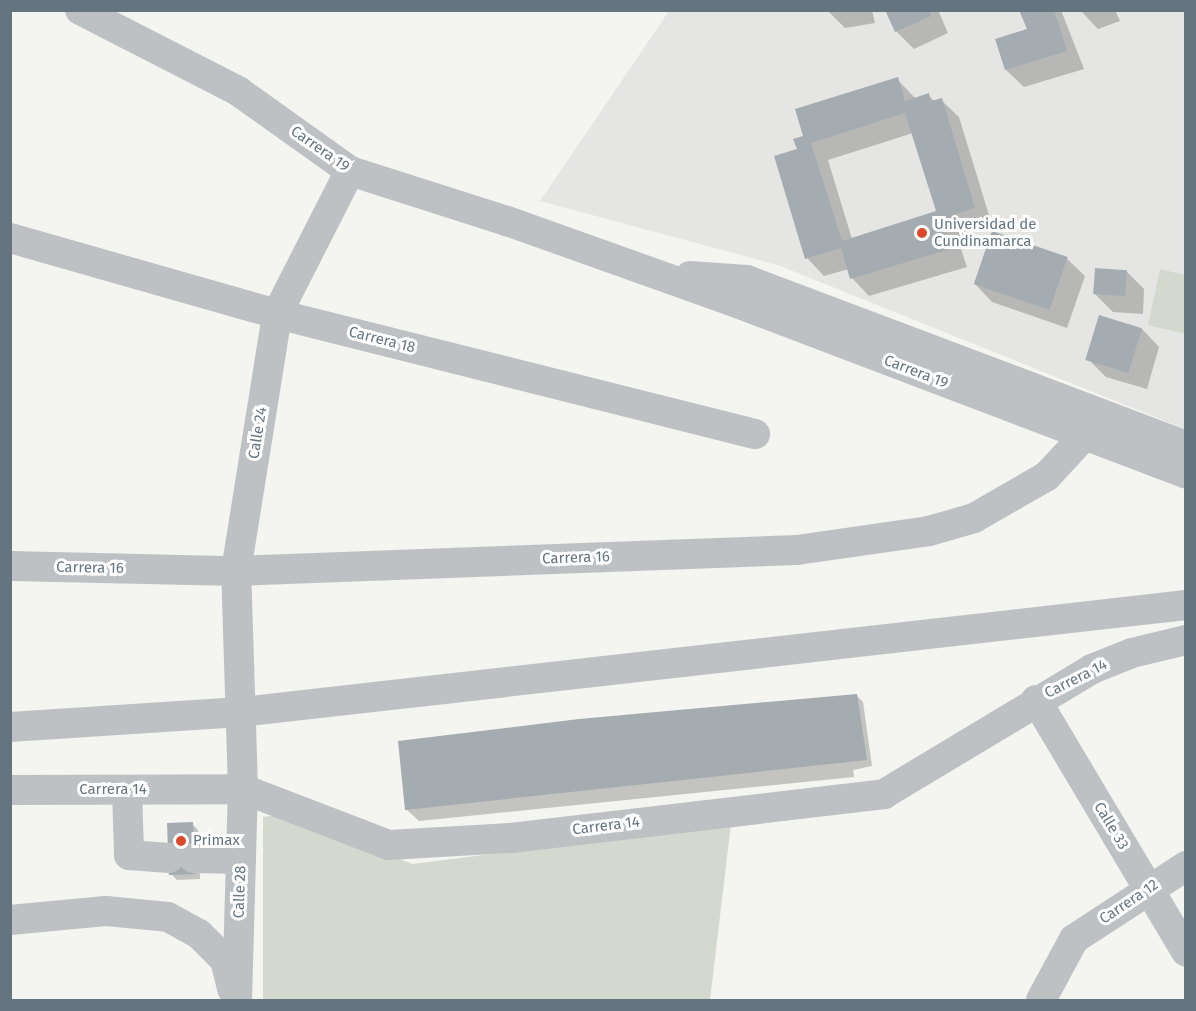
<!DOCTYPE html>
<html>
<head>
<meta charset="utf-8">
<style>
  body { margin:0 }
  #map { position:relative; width:1196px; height:1011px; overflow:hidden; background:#f4f4f0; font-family:"Fira Sans",sans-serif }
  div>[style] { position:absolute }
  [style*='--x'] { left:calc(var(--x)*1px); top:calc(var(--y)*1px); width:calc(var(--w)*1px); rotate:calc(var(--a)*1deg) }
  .built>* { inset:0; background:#e5e6e4 }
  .green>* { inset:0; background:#d4d9d0 }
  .shadow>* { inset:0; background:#0003 }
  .building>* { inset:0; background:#a4acb1; transform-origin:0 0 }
  .minor>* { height:30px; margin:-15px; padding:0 15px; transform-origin:15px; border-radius:15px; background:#bdc1c4 }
  .dots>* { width:16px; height:16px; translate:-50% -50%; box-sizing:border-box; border:3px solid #fff; border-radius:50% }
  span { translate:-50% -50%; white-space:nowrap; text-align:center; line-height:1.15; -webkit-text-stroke:6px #fff; paint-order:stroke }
  .street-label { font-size:15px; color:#647580 }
  .poi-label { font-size:15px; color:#647580 }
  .left { translate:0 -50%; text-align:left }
  .frame { position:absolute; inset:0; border:12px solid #647580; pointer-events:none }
</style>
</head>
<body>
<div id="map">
  <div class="built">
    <i style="clip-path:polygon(669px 11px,1185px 11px,1185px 429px,778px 265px,540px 201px)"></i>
  </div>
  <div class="green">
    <i style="clip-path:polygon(1160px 269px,1185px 275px,1185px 334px,1148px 325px)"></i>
    <i style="clip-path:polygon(286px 814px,412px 864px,731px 824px,710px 1000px,263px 1000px,263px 817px)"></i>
  </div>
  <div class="shadow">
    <i style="clip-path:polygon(827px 10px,872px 10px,875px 23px,845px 28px)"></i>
    <i style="clip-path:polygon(887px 10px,938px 10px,948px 33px,914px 49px,896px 31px)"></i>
    <i style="clip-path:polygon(1021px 10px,1061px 10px,1084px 69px,1024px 87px,1006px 70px,1029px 30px)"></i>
    <i style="clip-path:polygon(1080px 10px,1115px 10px,1120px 21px,1098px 29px)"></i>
    <i style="clip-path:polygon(evenodd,897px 79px,916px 99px,928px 95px,935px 102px,941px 100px,959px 117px,992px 225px,969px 232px,972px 242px,960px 246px,967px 267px,869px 296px,852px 278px,849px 269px,824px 276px,807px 258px,798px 150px,804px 137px,897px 79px,913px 133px,937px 212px,852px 239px,828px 160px,913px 133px)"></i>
    <i style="clip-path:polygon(1067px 259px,1085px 276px,1067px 328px,992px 302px,975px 284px)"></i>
    <i style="clip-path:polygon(1127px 272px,1144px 289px,1143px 314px,1113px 312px,1095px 294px)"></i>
    <i style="clip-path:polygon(1142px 329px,1159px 347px,1147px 389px,1106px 377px,1088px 359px)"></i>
    <i style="clip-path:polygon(857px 696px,863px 702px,872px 766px,853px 770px,854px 777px,419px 821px,406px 809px)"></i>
    <i style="clip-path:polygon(192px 824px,198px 830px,200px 879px,177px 880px,171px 874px)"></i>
  </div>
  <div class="building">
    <i style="clip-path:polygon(885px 10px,929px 10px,931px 16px,895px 32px)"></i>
    <i style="clip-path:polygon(1019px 10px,1054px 10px,1067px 51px,1005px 70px,995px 39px,1027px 29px)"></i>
    <i style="clip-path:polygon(evenodd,898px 77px,905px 101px,929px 93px,931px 101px,942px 98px,975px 208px,952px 215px,955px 225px,943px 228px,950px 249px,850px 279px,841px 248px,805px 259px,774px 156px,797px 149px,793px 139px,803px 136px,795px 109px,898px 77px,905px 113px,936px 211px,842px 241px,811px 143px,905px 113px)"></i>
    <i style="left:992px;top:231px;width:80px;height:56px;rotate:19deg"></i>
    <i style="left:1095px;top:268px;width:32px;height:26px;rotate:4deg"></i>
    <i style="left:1099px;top:315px;width:45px;height:47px;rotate:17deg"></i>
    <i style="clip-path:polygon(857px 694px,867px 760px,405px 810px,398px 741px,579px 719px)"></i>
    <i style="left:193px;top:822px;width:52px;height:26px;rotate:88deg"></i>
  </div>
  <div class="minor">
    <i style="--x:80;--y:10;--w:178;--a:27.1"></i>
    <i style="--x:238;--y:91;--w:138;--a:35.5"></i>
    <i style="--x:350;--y:171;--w:165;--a:17.7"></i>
    <i style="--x:507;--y:221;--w:244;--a:19.6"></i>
    <i style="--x:737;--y:303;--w:480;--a:20.8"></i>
    <i style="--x:10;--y:238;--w:278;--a:15.9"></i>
    <i style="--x:277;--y:314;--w:493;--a:14.1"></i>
    <i style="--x:690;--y:276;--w:57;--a:4"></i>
    <i style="--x:747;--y:280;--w:469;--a:20.7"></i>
    <i style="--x:10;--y:566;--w:226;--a:1.3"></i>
    <i style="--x:236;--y:571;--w:561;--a:-2.14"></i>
    <i style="--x:797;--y:550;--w:133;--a:-8.2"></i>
    <i style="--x:929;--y:531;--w:47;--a:-16.1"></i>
    <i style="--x:974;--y:518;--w:84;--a:-29.9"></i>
    <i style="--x:1047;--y:476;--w:54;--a:-47.2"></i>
    <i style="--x:1084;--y:436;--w:25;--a:-64"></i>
    <i style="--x:1036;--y:700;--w:293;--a:59.2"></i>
    <i style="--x:10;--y:727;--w:231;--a:-3.7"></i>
    <i style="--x:241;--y:712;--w:951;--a:-6.46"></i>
    <i style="--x:10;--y:790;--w:233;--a:-0.2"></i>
    <i style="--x:243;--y:789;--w:156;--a:21"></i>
    <i style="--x:389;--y:845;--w:122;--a:-3.3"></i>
    <i style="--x:511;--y:838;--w:376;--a:-6.7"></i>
    <i style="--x:884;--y:794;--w:243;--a:-31"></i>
    <i style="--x:1092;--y:669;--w:43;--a:-21.8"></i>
    <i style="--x:1132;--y:653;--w:56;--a:-13.5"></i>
    <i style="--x:127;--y:790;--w:65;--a:88.2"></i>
    <i style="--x:129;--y:855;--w:40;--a:4.3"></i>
    <i style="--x:194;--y:858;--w:47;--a:1.2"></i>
    <i style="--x:10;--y:920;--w:96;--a:-5.4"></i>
    <i style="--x:106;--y:911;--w:62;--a:5.5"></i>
    <i style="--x:168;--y:917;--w:35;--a:29"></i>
    <i style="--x:199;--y:934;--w:37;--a:45"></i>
    <i style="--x:225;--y:960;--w:30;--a:76"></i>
    <i style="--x:237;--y:1000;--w:211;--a:-88.4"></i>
    <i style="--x:243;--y:789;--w:218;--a:-91.8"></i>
    <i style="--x:236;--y:571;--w:260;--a:-80.9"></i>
    <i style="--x:277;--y:314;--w:161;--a:-63"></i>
    <i style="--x:1041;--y:1000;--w:69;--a:-61.6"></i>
    <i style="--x:1074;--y:939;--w:134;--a:-33.1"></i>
  </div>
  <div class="dots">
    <i style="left:922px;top:233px;background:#dc4928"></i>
    <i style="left:181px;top:841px;background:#dc4928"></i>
  </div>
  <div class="street-label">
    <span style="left:320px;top:149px;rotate:35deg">Carrera 19</span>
    <span style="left:382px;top:340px;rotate:14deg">Carrera 18</span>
    <span style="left:916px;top:372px;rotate:21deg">Carrera 19</span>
    <span style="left:258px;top:433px;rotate:-81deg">Calle 24</span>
    <span style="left:576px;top:558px;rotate:-2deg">Carrera 16</span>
    <span style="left:90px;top:568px;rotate:1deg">Carrera 16</span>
    <span style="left:1076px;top:679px;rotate:-27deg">Carrera 14</span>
    <span style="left:113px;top:790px">Carrera 14</span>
    <span style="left:606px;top:826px;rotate:-7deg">Carrera 14</span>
    <span style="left:1111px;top:826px;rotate:59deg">Calle 33</span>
    <span style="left:240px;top:892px;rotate:-88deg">Calle 28</span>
    <span style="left:1129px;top:902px;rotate:-34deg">Carrera 12</span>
  </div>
  <div class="poi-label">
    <span class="left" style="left:934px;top:233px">Universidad de<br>Cundinamarca</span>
    <span class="left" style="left:193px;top:841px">Primax</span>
  </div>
  <div class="frame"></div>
</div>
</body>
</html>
